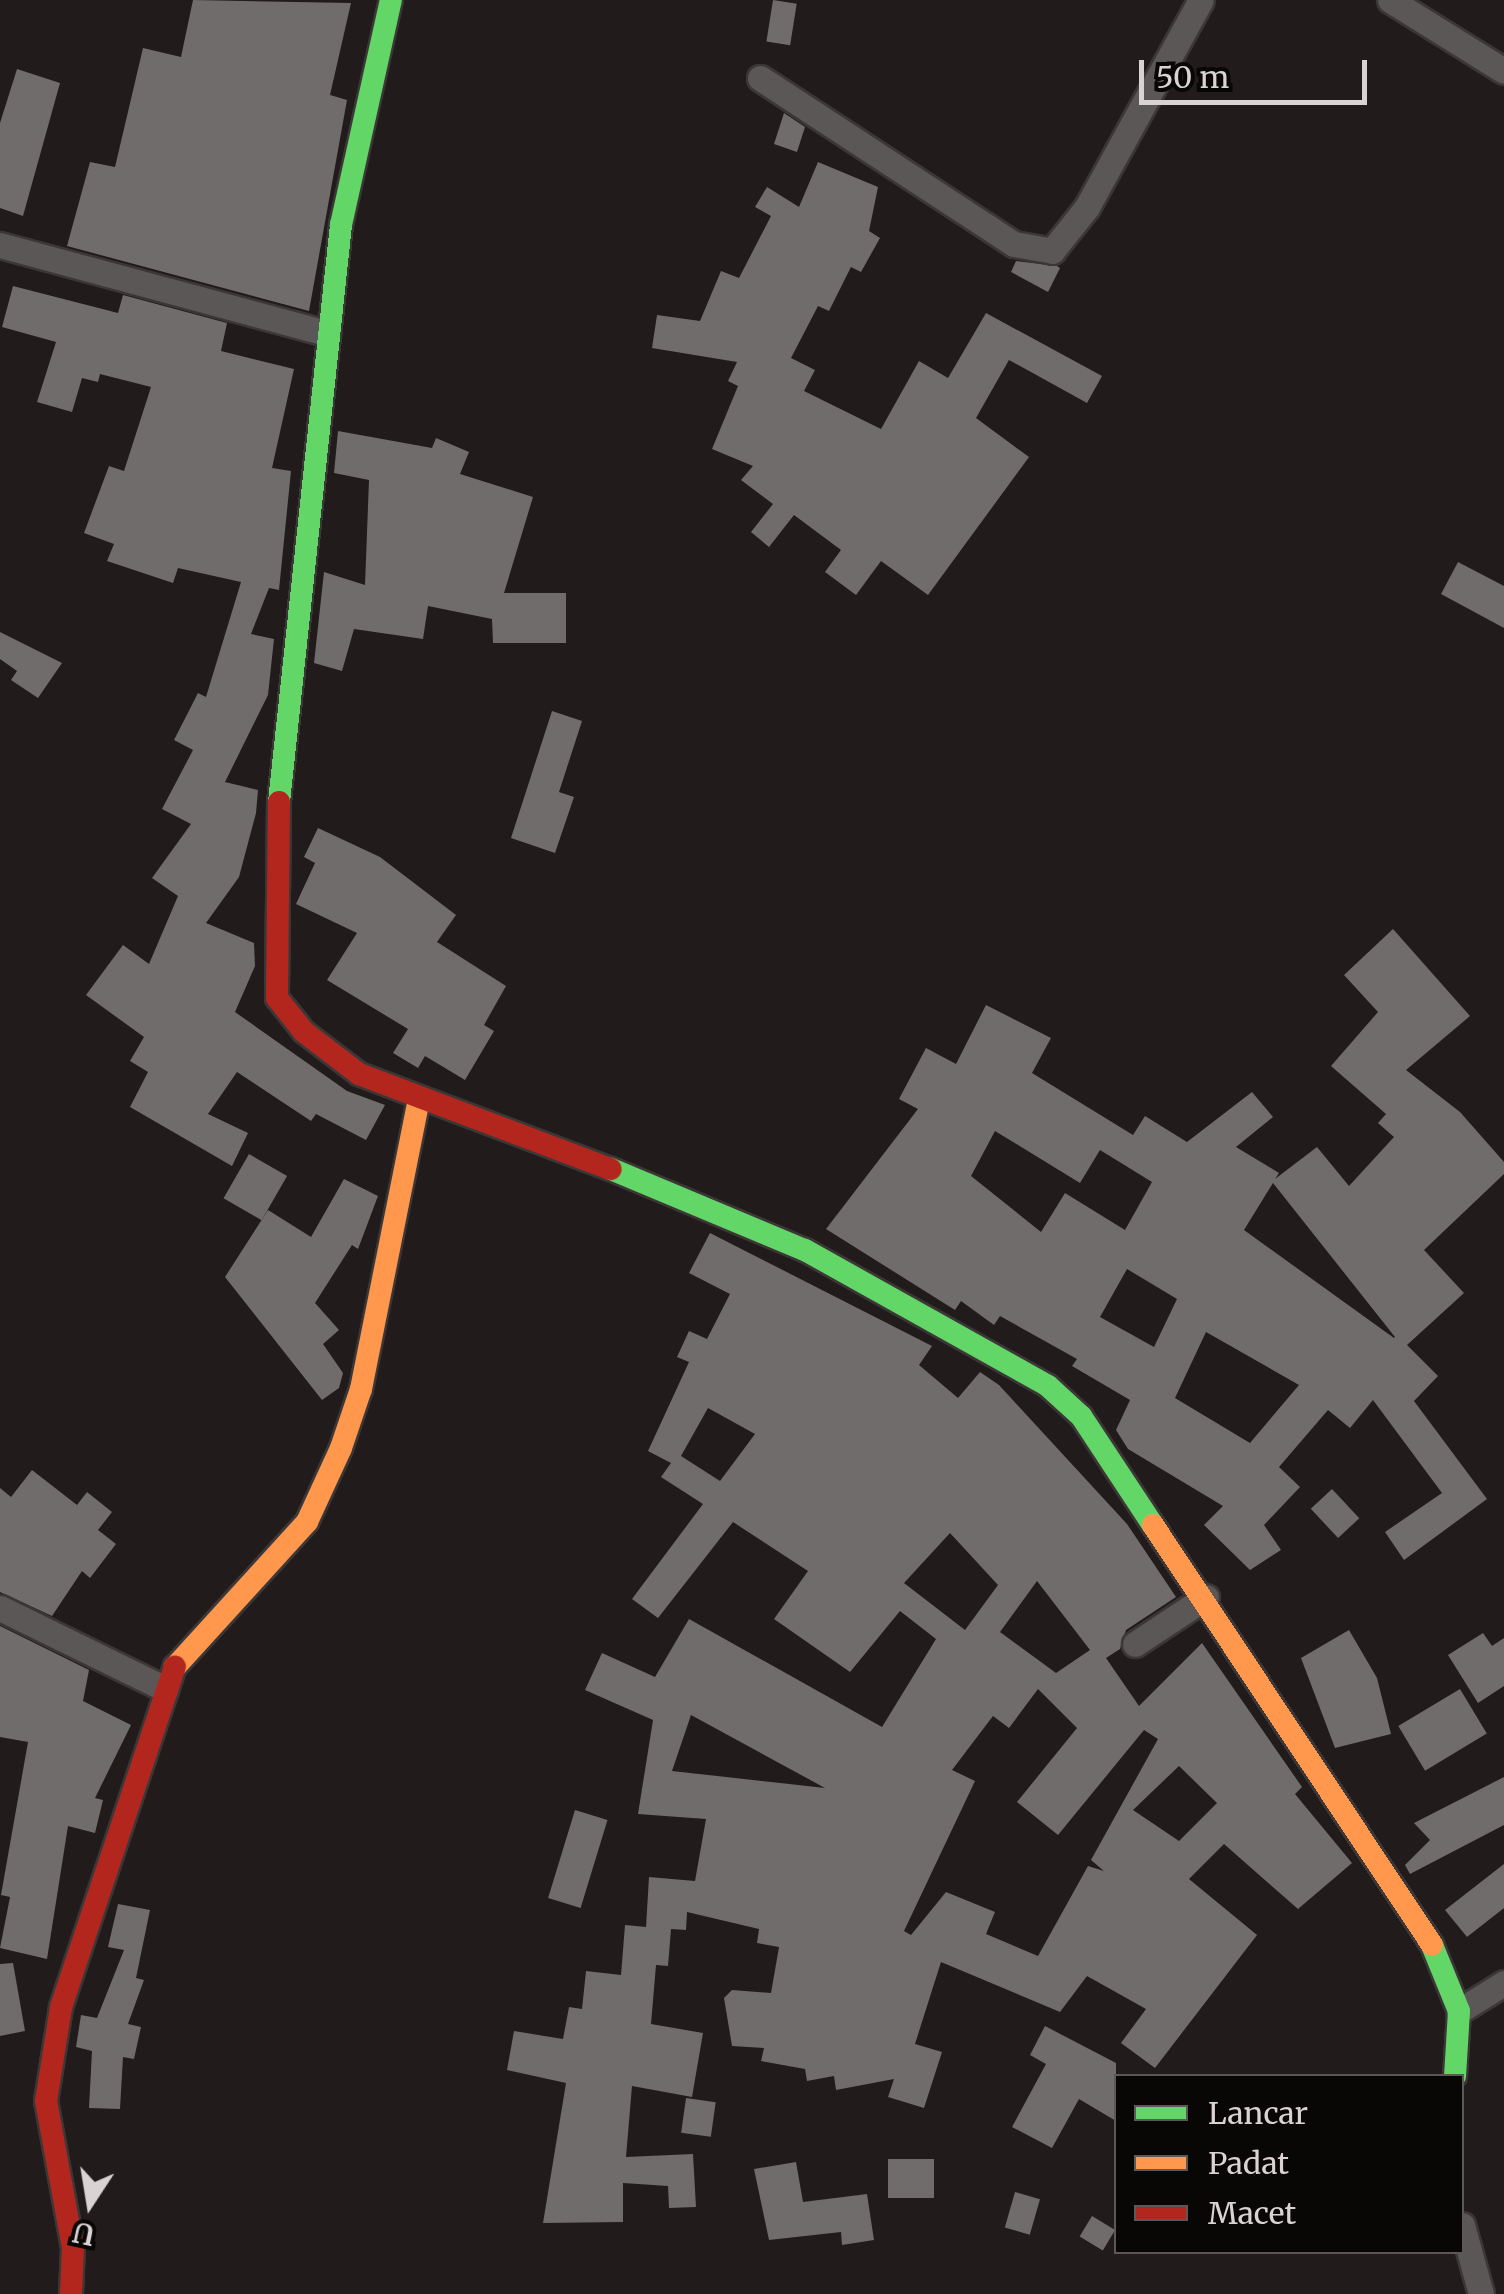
<!DOCTYPE html>
<html>
<head>
<meta charset="utf-8">
<style>
  body { margin:0 }
  #map { position:relative; width:1504px; height:2294px; overflow:hidden; background:#211b1b; font-family:Merriweather,serif }
  div>[style] { position:absolute }
  [style*='--x'] { left:calc(var(--x)*1px); top:calc(var(--y)*1px); width:calc(var(--w)*1px); rotate:calc(var(--a)*1deg) }
  .building>* { inset:0; background:#716c6c; transform-origin:0 0 }
  .roads { filter:drop-shadow(2px 0 #3c3737) drop-shadow(-2px 0 #3c3737) drop-shadow(0 2px #3c3737) drop-shadow(0 -2px #3c3737) }
  .street>* { height:25px; margin:-12.5px; padding:0 12.5px; transform-origin:12.5px; border-radius:12.5px; background:#5c5757 }
  .fast>* { height:22px; margin:-11px; padding:0 11px; transform-origin:11px; border-radius:11px; background:#63d668 }
  .slow>* { height:22px; margin:-11px; padding:0 11px; transform-origin:11px; border-radius:11px; background:#ff974d }
  .jam>* { height:22px; margin:-11px; padding:0 11px; transform-origin:11px; border-radius:11px; background:#b3261e }
  span { translate:-50% -50%; white-space:nowrap; text-align:center; line-height:1.15; -webkit-text-stroke:10px #090606; paint-order:stroke }
  .legend { position:absolute; left:1114px; top:2074px; width:350px; height:180px; box-sizing:border-box; background:#090606; border:2px solid #5d5858; margin:0; padding:12px 18px; list-style:none; font-size:30px; color:#dad3d3 }
  .legend li { display:flex; align-items:center; gap:20px; height:50px }
  .legend b { width:50px; border:2px solid #5d5858 }
  .north { position:absolute; left:40px; top:2154px; width:100px; height:100px; -webkit-text-stroke:8px #090606; paint-order:stroke; rotate:192deg; font-size:28px; font-weight:700; line-height:40px; text-align:center; color:#dad3d3 }
  .north::after { content:''; display:block; margin:auto; width:35px; height:45px; background:#dad3d3; clip-path:polygon(50% 0,100% 100%,50% 72%,0 100%) }
  .scale { position:absolute; left:1139px; top:60px; width:228px; height:45px; box-sizing:border-box; border:5px solid #dad3d3; border-top:0; padding-left:12px; font-size:30px; line-height:35px; white-space:nowrap; color:#dad3d3; -webkit-text-stroke:8px #090606; paint-order:stroke }
</style>
</head>
<body>
<div id="map">
  <div class="building">
    <i style="clip-path:polygon(193px 0,351px 3px,330px 95px,347px 100px,309px 311px,67px 246px,90px 162px,115px 167px,143px 48px,181px 57px)"></i>
    <i style="left:773px;top:0;width:24px;height:42px;rotate:9deg"></i>
    <i style="clip-path:polygon(17px 69px,60px 83px,23px 216px,0 208px,0 123px)"></i>
    <i style="clip-path:polygon(784px 113px,805px 127px,797px 152px,774px 144px)"></i>
    <i style="clip-path:polygon(818px 162px,878px 187px,869px 231px,880px 238px,861px 272px,851px 267px,829px 311px,818px 306px,791px 358px,815px 370px,804px 391px,881px 429px,919px 361px,948px 378px,986px 313px,1102px 376px,1087px 403px,1009px 360px,976px 418px,1029px 457px,928px 595px,881px 561px,856px 595px,825px 572px,841px 550px,794px 515px,769px 547px,751px 532px,773px 504px,741px 480px,753px 466px,712px 449px,738px 386px,728px 381px,737px 362px,652px 348px,657px 315px,700px 321px,721px 271px,739px 278px,771px 216px,755px 207px,767px 187px,799px 207px)"></i>
    <i style="clip-path:polygon(1016px 261px,1057px 266px,1060px 268px,1048px 292px,1011px 272px)"></i>
    <i style="clip-path:polygon(13px 286px,118px 313px,123px 295px,227px 323px,221px 351px,294px 369px,272px 468px,291px 471px,279px 590px,269px 588px,251px 634px,274px 639px,268px 695px,225px 782px,258px 790px,256px 813px,239px 877px,206px 923px,254px 943px,255px 966px,235px 1012px,347px 1091px,385px 1105px,366px 1140px,316px 1114px,311px 1121px,237px 1072px,208px 1114px,248px 1133px,232px 1166px,130px 1107px,148px 1072px,130px 1061px,144px 1037px,86px 995px,123px 945px,149px 964px,178px 896px,152px 878px,191px 824px,162px 809px,193px 750px,174px 740px,198px 693px,206px 697px,241px 582px,178px 568px,173px 583px,107px 561px,114px 544px,84px 533px,109px 466px,124px 471px,151px 387px,100px 374px,98px 382px,82px 378px,72px 412px,37px 402px,56px 342px,2px 327px)"></i>
    <i style="clip-path:polygon(338px 431px,432px 448px,436px 438px,469px 452px,460px 474px,533px 497px,504px 593px,566px 593px,566px 643px,493px 643px,492px 619px,428px 606px,423px 639px,354px 629px,342px 671px,314px 663px,324px 572px,365px 585px,369px 480px,334px 473px)"></i>
    <i style="clip-path:polygon(1458px 562px,1504px 586px,1504px 628px,1441px 594px)"></i>
    <i style="clip-path:polygon(0 632px,62px 663px,38px 698px,11px 680px,17px 671px,0 659px)"></i>
    <i style="clip-path:polygon(552px 711px,582px 721px,559px 792px,574px 797px,555px 853px,511px 838px)"></i>
    <i style="clip-path:polygon(318px 828px,380px 857px,456px 915px,437px 942px,506px 986px,484px 1025px,494px 1031px,465px 1080px,425px 1056px,418px 1068px,393px 1053px,408px 1029px,327px 980px,357px 933px,296px 904px,315px 863px,304px 857px)"></i>
    <i style="clip-path:polygon(evenodd,1393px 929px,1470px 1016px,1406px 1070px,1460px 1112px,1504px 1162px,1504px 1174px,1424px 1250px,1464px 1293px,1407px 1345px,1438px 1376px,1414px 1401px,1487px 1499px,1404px 1560px,1385px 1532px,1442px 1493px,1373px 1400px,1350px 1428px,1328px 1410px,1279px 1467px,1300px 1487px,1264px 1525px,1281px 1550px,1250px 1570px,1204px 1525px,1223px 1506px,1128px 1449px,1116px 1430px,1130px 1400px,1072px 1366px,1077px 1359px,1000px 1316px,994px 1325px,961px 1301px,955px 1310px,826px 1229px,918px 1109px,899px 1099px,926px 1048px,956px 1064px,986px 1005px,1051px 1038px,1032px 1073px,1133px 1135px,1145px 1116px,1187px 1142px,1252px 1092px,1273px 1117px,1236px 1147px,1279px 1173px,1275px 1179px,1317px 1147px,1349px 1186px,1394px 1137px,1378px 1123px,1386px 1114px,1331px 1066px,1378px 1012px,1344px 975px,1393px 929px,995px 1131px,1080px 1183px,1100px 1150px,1152px 1182px,1125px 1230px,1065px 1193px,1041px 1232px,971px 1176px,995px 1131px,1393px 929px,1273px 1183px,1395px 1337px,1394px 1338px,1244px 1230px,1273px 1183px,1393px 929px,1127px 1269px,1177px 1299px,1154px 1347px,1100px 1317px,1127px 1269px,1393px 929px,1206px 1332px,1299px 1385px,1250px 1443px,1175px 1398px,1206px 1332px)"></i>
    <i style="left:249px;top:1154px;width:44px;height:51px;rotate:30deg"></i>
    <i style="clip-path:polygon(344px 1179px,378px 1196px,358px 1249px,352px 1245px,315px 1303px,339px 1330px,323px 1344px,343px 1373px,339px 1388px,322px 1400px,225px 1277px,268px 1210px,311px 1237px)"></i>
    <i style="clip-path:polygon(evenodd,710px 1233px,932px 1346px,919px 1365px,958px 1398px,980px 1372px,999px 1385px,1127px 1524px,1176px 1597px,1126px 1630px,1120px 1649px,1106px 1658px,1139px 1706px,1202px 1643px,1302px 1787px,1295px 1794px,1352px 1863px,1298px 1909px,1224px 1844px,1189px 1879px,1257px 1935px,1155px 2068px,1121px 2043px,1146px 2009px,1087px 1976px,1060px 2012px,941px 1962px,915px 2044px,942px 2052px,924px 2108px,888px 2097px,894px 2079px,836px 2090px,834px 2076px,807px 2081px,805px 2069px,761px 2061px,764px 2048px,732px 2046px,724px 1998px,732px 1990px,771px 1993px,779px 1947px,757px 1943px,759px 1929px,687px 1912px,686px 1930px,671px 1929px,668px 1966px,656px 1965px,651px 2024px,703px 2033px,692px 2097px,632px 2086px,626px 2157px,693px 2154px,696px 2207px,669px 2208px,668px 2186px,623px 2183px,623px 2222px,543px 2223px,566px 2083px,507px 2070px,514px 2031px,563px 2039px,569px 2007px,582px 2009px,586px 1971px,621px 1975px,625px 1925px,646px 1927px,649px 1877px,695px 1881px,706px 1819px,638px 1814px,653px 1720px,585px 1690px,602px 1653px,655px 1677px,689px 1619px,882px 1727px,936px 1639px,900px 1611px,850px 1672px,774px 1619px,808px 1571px,733px 1522px,658px 1618px,632px 1599px,703px 1504px,661px 1477px,671px 1463px,648px 1451px,689px 1362px,677px 1357px,689px 1331px,707px 1339px,730px 1294px,689px 1273px,710px 1233px,708px 1408px,755px 1434px,720px 1481px,681px 1456px,708px 1408px,710px 1233px,950px 1533px,998px 1585px,965px 1630px,904px 1583px,950px 1533px,710px 1233px,1037px 1581px,1090px 1650px,1056px 1673px,1000px 1632px,1037px 1581px,710px 1233px,1038px 1689px,1077px 1728px,1017px 1802px,1058px 1835px,1144px 1730px,1158px 1739px,1091px 1860px,1104px 1871px,1088px 1866px,1038px 1956px,986px 1934px,995px 1912px,946px 1892px,911px 1935px,904px 1931px,975px 1781px,952px 1770px,993px 1716px,1009px 1728px,1038px 1689px,710px 1233px,691px 1715px,825px 1788px,672px 1771px,691px 1715px,710px 1233px,1179px 1766px,1217px 1803px,1179px 1841px,1133px 1810px,1179px 1766px)"></i>
    <i style="clip-path:polygon(32px 1470px,77px 1505px,87px 1492px,112px 1512px,98px 1530px,116px 1544px,90px 1578px,82px 1571px,52px 1616px,0 1592px,0 1488px,11px 1497px)"></i>
    <i style="left:1332px;top:1489px;width:40px;height:29px;rotate:47deg"></i>
    <i style="clip-path:polygon(0 1626px,89px 1670px,83px 1701px,131px 1725px,95px 1798px,103px 1800px,95px 1833px,68px 1826px,47px 1959px,0 1948px,10px 1897px,1px 1895px,28px 1742px,0 1737px)"></i>
    <i style="clip-path:polygon(1349px 1630px,1377px 1678px,1391px 1734px,1335px 1748px,1301px 1658px)"></i>
    <i style="clip-path:polygon(1483px 1633px,1492px 1646px,1504px 1638px,1504px 1686px,1478px 1703px,1448px 1655px)"></i>
    <i style="left:1460px;top:1689px;width:52px;height:72px;rotate:59deg"></i>
    <i style="clip-path:polygon(1504px 1777px,1504px 1825px,1410px 1874px,1405px 1865px,1430px 1840px,1414px 1823px)"></i>
    <i style="left:575px;top:1810px;width:34px;height:92px;rotate:17deg"></i>
    <i style="clip-path:polygon(1504px 1864px,1504px 1908px,1467px 1937px,1445px 1910px)"></i>
    <i style="clip-path:polygon(118px 1904px,150px 1910px,136px 1978px,144px 1980px,128px 2024px,141px 2027px,134px 2059px,123px 2057px,120px 2109px,89px 2108px,92px 2051px,76px 2047px,81px 2015px,97px 2018px,124px 1950px,108px 1947px)"></i>
    <i style="clip-path:polygon(13px 1963px,25px 2031px,0 2036px,0 1964px)"></i>
    <i style="clip-path:polygon(1045px 2026px,1116px 2063px,1116px 2121px,1079px 2099px,1052px 2148px,1012px 2127px,1046px 2064px,1030px 2055px)"></i>
    <i style="left:686px;top:2098px;width:30px;height:35px;rotate:8deg"></i>
    <i style="left:888px;top:2159px;width:46px;height:39px"></i>
    <i style="clip-path:polygon(796px 2162px,803px 2202px,867px 2194px,874px 2240px,842px 2245px,841px 2232px,769px 2240px,754px 2169px)"></i>
    <i style="left:1015px;top:2192px;width:26px;height:37px;rotate:16deg"></i>
    <i style="left:1092px;top:2216px;width:27px;height:24px;rotate:31deg"></i>
  </div>
  <div class="roads">
    <div class="street">
      <i style="--x:1390;--y:0;--w:134;--a:31.9"></i>
      <i style="--x:760;--y:78;--w:303;--a:33.2"></i>
      <i style="--x:1014;--y:244;--w:39;--a:10"></i>
      <i style="--x:1052;--y:251;--w:56;--a:-51.5"></i>
      <i style="--x:1087;--y:207;--w:236;--a:-61.2"></i>
      <i style="--x:0;--y:245;--w:339;--a:15.1"></i>
      <i style="--x:0;--y:1608;--w:184;--a:26.1"></i>
      <i style="--x:1135;--y:1644;--w:85;--a:-33.5"></i>
      <i style="--x:1459;--y:2011;--w:53;--a:-31.9"></i>
      <i style="--x:1462;--y:2225;--w:72;--a:74.6"></i>
    </div>
    <div class="fast">
      <i style="--x:279;--y:802;--w:580;--a:-83.87"></i>
      <i style="--x:341;--y:225;--w:230;--a:-77.5"></i>
      <i style="--x:611;--y:1169;--w:210;--a:22.7"></i>
      <i style="--x:805;--y:1250;--w:278;--a:29.2"></i>
      <i style="--x:1048;--y:1386;--w:45;--a:42.3"></i>
      <i style="--x:1081;--y:1416;--w:131;--a:56.6"></i>
      <i style="--x:1432;--y:1945;--w:71;--a:67.8"></i>
      <i style="--x:1459;--y:2011;--w:65;--a:93.5"></i>
    </div>
    <div class="slow">
      <i style="--x:1153;--y:1525;--w:504;--a:56.4"></i>
      <i style="--x:175;--y:1667;--w:196;--a:-47.7"></i>
      <i style="--x:307;--y:1522;--w:81;--a:-65.3"></i>
      <i style="--x:341;--y:1448;--w:62;--a:-71.3"></i>
      <i style="--x:361;--y:1389;--w:297;--a:-78.7"></i>
    </div>
    <div class="jam">
      <i style="--x:279;--y:802;--w:196;--a:90.6"></i>
      <i style="--x:277;--y:998;--w:43;--a:51.5"></i>
      <i style="--x:304;--y:1032;--w:69;--a:37.4"></i>
      <i style="--x:359;--y:1074;--w:269;--a:20.7"></i>
      <i style="--x:71;--y:2294;--w:46;--a:-87.5"></i>
      <i style="--x:73;--y:2248;--w:149;--a:-100.4"></i>
      <i style="--x:46;--y:2101;--w:95;--a:-80.9"></i>
      <i style="--x:61;--y:2007;--w:359;--a:-71.5"></i>
    </div>
  </div>
  <ul class="legend">
  <li><b style="height:12px;background:#63d668"></b>Lancar</li>
  <li><b style="height:12px;background:#ff974d"></b>Padat</li>
  <li><b style="height:12px;background:#b3261e"></b>Macet</li>
  </ul>
  <div class="north">U</div>
  <div class="scale">50 m</div>
</div>
</body>
</html>
